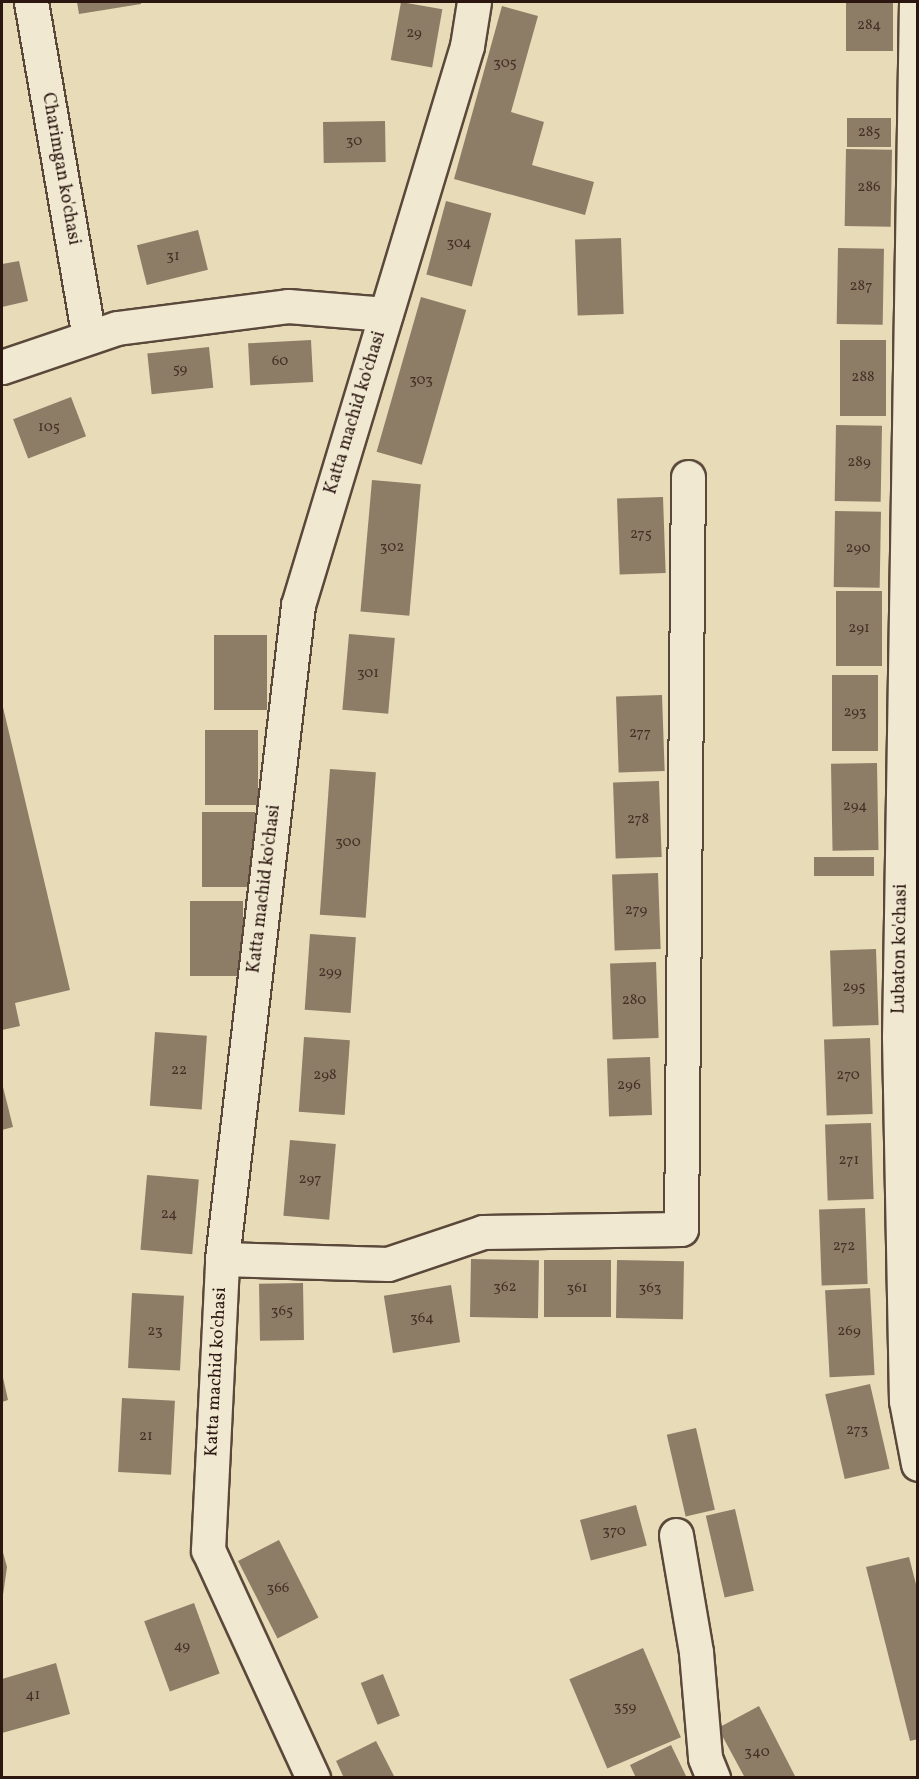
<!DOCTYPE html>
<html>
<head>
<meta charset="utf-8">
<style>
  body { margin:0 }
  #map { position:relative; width:919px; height:1779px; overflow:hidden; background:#e8dbb8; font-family:Vollkorn,serif }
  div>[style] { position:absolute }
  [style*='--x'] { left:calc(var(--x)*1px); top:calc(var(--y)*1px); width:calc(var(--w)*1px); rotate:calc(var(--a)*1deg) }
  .building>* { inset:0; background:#8d7d67; transform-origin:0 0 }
  .roads { filter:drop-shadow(2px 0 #5a483a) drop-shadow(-2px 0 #5a483a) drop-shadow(0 2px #5a483a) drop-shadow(0 -2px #5a483a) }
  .minor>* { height:33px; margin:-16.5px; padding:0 16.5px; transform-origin:16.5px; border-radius:16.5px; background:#f0e8d1 }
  span { translate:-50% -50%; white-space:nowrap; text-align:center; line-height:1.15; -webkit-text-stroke:4.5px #f0e8d1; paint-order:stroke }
  .number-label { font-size:15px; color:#443026 }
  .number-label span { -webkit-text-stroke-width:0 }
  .street-label { font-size:18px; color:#2b1710 }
  .frame { position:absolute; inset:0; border:3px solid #2b1710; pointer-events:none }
</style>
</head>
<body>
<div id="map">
  <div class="building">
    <i style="clip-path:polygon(77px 2px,141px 2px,141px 4px,79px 14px)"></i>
    <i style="left:401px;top:2px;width:42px;height:59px;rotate:10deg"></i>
    <i style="left:846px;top:2px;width:47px;height:49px"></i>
    <i style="clip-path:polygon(502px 6px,538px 16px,511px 112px,544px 122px,532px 165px,594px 182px,585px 215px,454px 179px)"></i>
    <i style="left:891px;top:118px;width:29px;height:44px;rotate:90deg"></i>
    <i style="left:385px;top:121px;width:41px;height:62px;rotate:89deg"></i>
    <i style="left:846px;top:149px;width:46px;height:77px;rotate:1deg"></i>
    <i style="left:446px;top:201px;width:47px;height:76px;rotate:15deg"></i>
    <i style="left:198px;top:230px;width:41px;height:63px;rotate:76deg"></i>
    <i style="left:621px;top:238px;width:76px;height:46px;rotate:88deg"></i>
    <i style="left:838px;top:248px;width:46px;height:76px;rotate:1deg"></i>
    <i style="clip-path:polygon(19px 261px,28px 301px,2px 307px,2px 264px)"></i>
    <i style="left:421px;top:297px;width:47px;height:161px;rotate:16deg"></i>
    <i style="left:311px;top:340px;width:42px;height:63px;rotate:87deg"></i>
    <i style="left:840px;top:340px;width:46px;height:76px"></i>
    <i style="left:209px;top:347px;width:41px;height:62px;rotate:84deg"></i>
    <i style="left:71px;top:397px;width:42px;height:62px;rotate:69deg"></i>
    <i style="left:836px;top:425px;width:46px;height:76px;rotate:1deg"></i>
    <i style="left:372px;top:480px;width:49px;height:132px;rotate:5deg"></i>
    <i style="left:663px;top:497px;width:76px;height:46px;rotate:88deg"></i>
    <i style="left:835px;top:511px;width:46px;height:76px;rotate:1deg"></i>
    <i style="left:836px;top:591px;width:46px;height:75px"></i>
    <i style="left:349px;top:634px;width:46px;height:76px;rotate:5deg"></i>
    <i style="left:214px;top:635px;width:53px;height:75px"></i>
    <i style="left:832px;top:675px;width:46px;height:76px"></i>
    <i style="left:662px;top:695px;width:76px;height:46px;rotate:88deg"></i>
    <i style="clip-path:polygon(2px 703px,70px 990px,15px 1003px,20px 1026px,2px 1030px)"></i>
    <i style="left:205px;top:730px;width:53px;height:75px"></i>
    <i style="left:877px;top:763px;width:87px;height:46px;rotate:89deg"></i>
    <i style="left:330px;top:769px;width:46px;height:146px;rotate:4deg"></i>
    <i style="left:659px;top:781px;width:76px;height:46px;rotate:88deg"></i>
    <i style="left:202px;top:812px;width:53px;height:75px"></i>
    <i style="left:814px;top:857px;width:60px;height:19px"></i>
    <i style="left:658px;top:873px;width:76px;height:46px;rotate:88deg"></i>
    <i style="left:190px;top:901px;width:53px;height:75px"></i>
    <i style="left:310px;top:934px;width:46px;height:76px;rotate:4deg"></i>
    <i style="left:876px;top:949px;width:76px;height:46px;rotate:88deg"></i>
    <i style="left:656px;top:962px;width:76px;height:46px;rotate:88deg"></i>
    <i style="left:155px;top:1032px;width:52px;height:74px;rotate:4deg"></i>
    <i style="left:304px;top:1037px;width:46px;height:75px;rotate:4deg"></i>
    <i style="left:870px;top:1038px;width:76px;height:46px;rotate:88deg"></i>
    <i style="left:650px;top:1057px;width:58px;height:43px;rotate:88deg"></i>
    <i style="clip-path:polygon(2px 1083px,13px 1127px,2px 1130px)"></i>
    <i style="left:871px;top:1123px;width:76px;height:46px;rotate:88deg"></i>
    <i style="left:290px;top:1140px;width:46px;height:76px;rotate:5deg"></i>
    <i style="left:147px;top:1175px;width:52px;height:75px;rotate:5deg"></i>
    <i style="left:865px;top:1208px;width:76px;height:46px;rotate:88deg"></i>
    <i style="left:471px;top:1259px;width:68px;height:58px;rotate:1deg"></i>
    <i style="left:544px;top:1260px;width:67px;height:57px"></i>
    <i style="left:617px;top:1260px;width:67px;height:58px;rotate:1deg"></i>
    <i style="left:303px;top:1283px;width:57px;height:44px;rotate:89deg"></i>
    <i style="left:451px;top:1285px;width:58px;height:68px;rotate:81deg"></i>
    <i style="left:870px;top:1288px;width:87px;height:45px;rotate:87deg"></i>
    <i style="left:132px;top:1293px;width:52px;height:75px;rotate:3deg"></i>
    <i style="clip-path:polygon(2px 1373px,8px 1400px,2px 1402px)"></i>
    <i style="left:870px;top:1384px;width:87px;height:46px;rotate:77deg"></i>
    <i style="left:122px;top:1398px;width:53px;height:74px;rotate:3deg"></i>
    <i style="left:696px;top:1428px;width:84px;height:30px;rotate:77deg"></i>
    <i style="left:636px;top:1505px;width:42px;height:58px;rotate:75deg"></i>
    <i style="left:735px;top:1509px;width:84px;height:30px;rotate:77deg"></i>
    <i style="left:279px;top:1540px;width:87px;height:46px;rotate:63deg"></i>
    <i style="clip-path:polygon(2px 1549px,7px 1567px,3px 1595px,2px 1594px)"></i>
    <i style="clip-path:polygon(909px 1557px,918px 1592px,918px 1739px,910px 1741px,866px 1567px)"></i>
    <i style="left:194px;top:1603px;width:75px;height:53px;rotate:70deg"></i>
    <i style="left:643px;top:1648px;width:97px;height:80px;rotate:67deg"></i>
    <i style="clip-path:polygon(56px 1663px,70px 1714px,2px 1733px,2px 1679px)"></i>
    <i style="left:383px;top:1674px;width:45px;height:24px;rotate:68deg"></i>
    <i style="clip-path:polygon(759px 1706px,796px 1778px,745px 1778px,718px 1728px)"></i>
    <i style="clip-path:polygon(376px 1741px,395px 1778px,344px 1778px,336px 1761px)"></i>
    <i style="clip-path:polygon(671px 1745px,687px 1778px,636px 1778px,630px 1765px)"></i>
  </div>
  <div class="roads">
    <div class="minor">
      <i style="--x:31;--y:2;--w:340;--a:80.2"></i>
      <i style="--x:916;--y:2;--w:1035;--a:90.94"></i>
      <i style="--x:899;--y:1037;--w:364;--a:88.9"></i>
      <i style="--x:906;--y:1401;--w:64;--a:79.2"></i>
      <i style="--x:2;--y:367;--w:121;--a:-18.7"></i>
      <i style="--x:117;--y:328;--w:172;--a:-7.3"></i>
      <i style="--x:288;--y:306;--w:98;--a:4.7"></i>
      <i style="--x:222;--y:1259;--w:166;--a:1.7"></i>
      <i style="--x:388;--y:1264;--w:100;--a:-18.6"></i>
      <i style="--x:483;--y:1232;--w:198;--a:-0.9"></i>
      <i style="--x:681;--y:1229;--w:752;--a:-89.47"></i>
      <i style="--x:676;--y:1535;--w:119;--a:80.3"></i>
      <i style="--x:696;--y:1652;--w:106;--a:85.1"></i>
      <i style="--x:705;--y:1758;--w:22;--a:68"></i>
      <i style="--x:313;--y:1778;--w:251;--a:-114.7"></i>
      <i style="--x:208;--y:1550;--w:291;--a:-87.2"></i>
      <i style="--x:222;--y:1259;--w:658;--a:-83.37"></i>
      <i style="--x:298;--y:605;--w:584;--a:-73.18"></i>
      <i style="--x:467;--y:46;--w:45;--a:-81"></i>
    </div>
  </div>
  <div class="number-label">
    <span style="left:869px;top:26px">284</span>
    <span style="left:414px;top:34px">29</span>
    <span style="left:505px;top:64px">305</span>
    <span style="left:869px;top:133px">285</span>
    <span style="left:354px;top:142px">30</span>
    <span style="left:869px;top:188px">286</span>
    <span style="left:459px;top:244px">304</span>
    <span style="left:173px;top:257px">31</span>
    <span style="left:861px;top:287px">287</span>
    <span style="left:280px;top:362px">60</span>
    <span style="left:180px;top:370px">59</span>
    <span style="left:863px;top:378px">288</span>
    <span style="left:421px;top:381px">303</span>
    <span style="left:49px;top:428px">105</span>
    <span style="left:859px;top:463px">289</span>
    <span style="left:641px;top:535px">275</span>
    <span style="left:392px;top:548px">302</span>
    <span style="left:858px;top:549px">290</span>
    <span style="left:859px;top:629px">291</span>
    <span style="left:368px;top:674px">301</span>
    <span style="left:855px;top:713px">293</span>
    <span style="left:640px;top:734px">277</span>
    <span style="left:855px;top:807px">294</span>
    <span style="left:638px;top:820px">278</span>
    <span style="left:348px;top:843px">300</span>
    <span style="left:636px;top:911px">279</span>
    <span style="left:330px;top:973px">299</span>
    <span style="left:854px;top:988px">295</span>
    <span style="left:634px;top:1001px">280</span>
    <span style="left:179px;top:1071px">22</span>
    <span style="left:325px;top:1076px">298</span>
    <span style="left:848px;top:1076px">270</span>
    <span style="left:629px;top:1086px">296</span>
    <span style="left:849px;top:1161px">271</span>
    <span style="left:310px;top:1180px">297</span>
    <span style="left:169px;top:1215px">24</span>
    <span style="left:844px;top:1247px">272</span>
    <span style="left:505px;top:1288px">362</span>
    <span style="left:577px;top:1289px">361</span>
    <span style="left:650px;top:1289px">363</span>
    <span style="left:282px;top:1312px">365</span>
    <span style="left:422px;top:1319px">364</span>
    <span style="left:155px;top:1332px">23</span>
    <span style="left:849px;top:1332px">269</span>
    <span style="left:857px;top:1431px">273</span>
    <span style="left:146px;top:1437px">21</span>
    <span style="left:614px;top:1532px">370</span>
    <span style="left:278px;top:1589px">366</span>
    <span style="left:182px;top:1647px">49</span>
    <span style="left:33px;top:1696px">41</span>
    <span style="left:625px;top:1708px">359</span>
    <span style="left:757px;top:1753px">340</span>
  </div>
  <div class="street-label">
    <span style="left:60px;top:169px;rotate:80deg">Charimgan ko'chasi</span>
    <span style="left:356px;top:413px;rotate:-73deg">Katta machid ko'chasi</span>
    <span style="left:265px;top:889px;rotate:-83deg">Katta machid ko'chasi</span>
    <span style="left:901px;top:949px;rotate:-89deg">Lubaton ko'chasi</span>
    <span style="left:217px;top:1372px;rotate:-87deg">Katta machid ko'chasi</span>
  </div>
  <div class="frame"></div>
</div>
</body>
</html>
